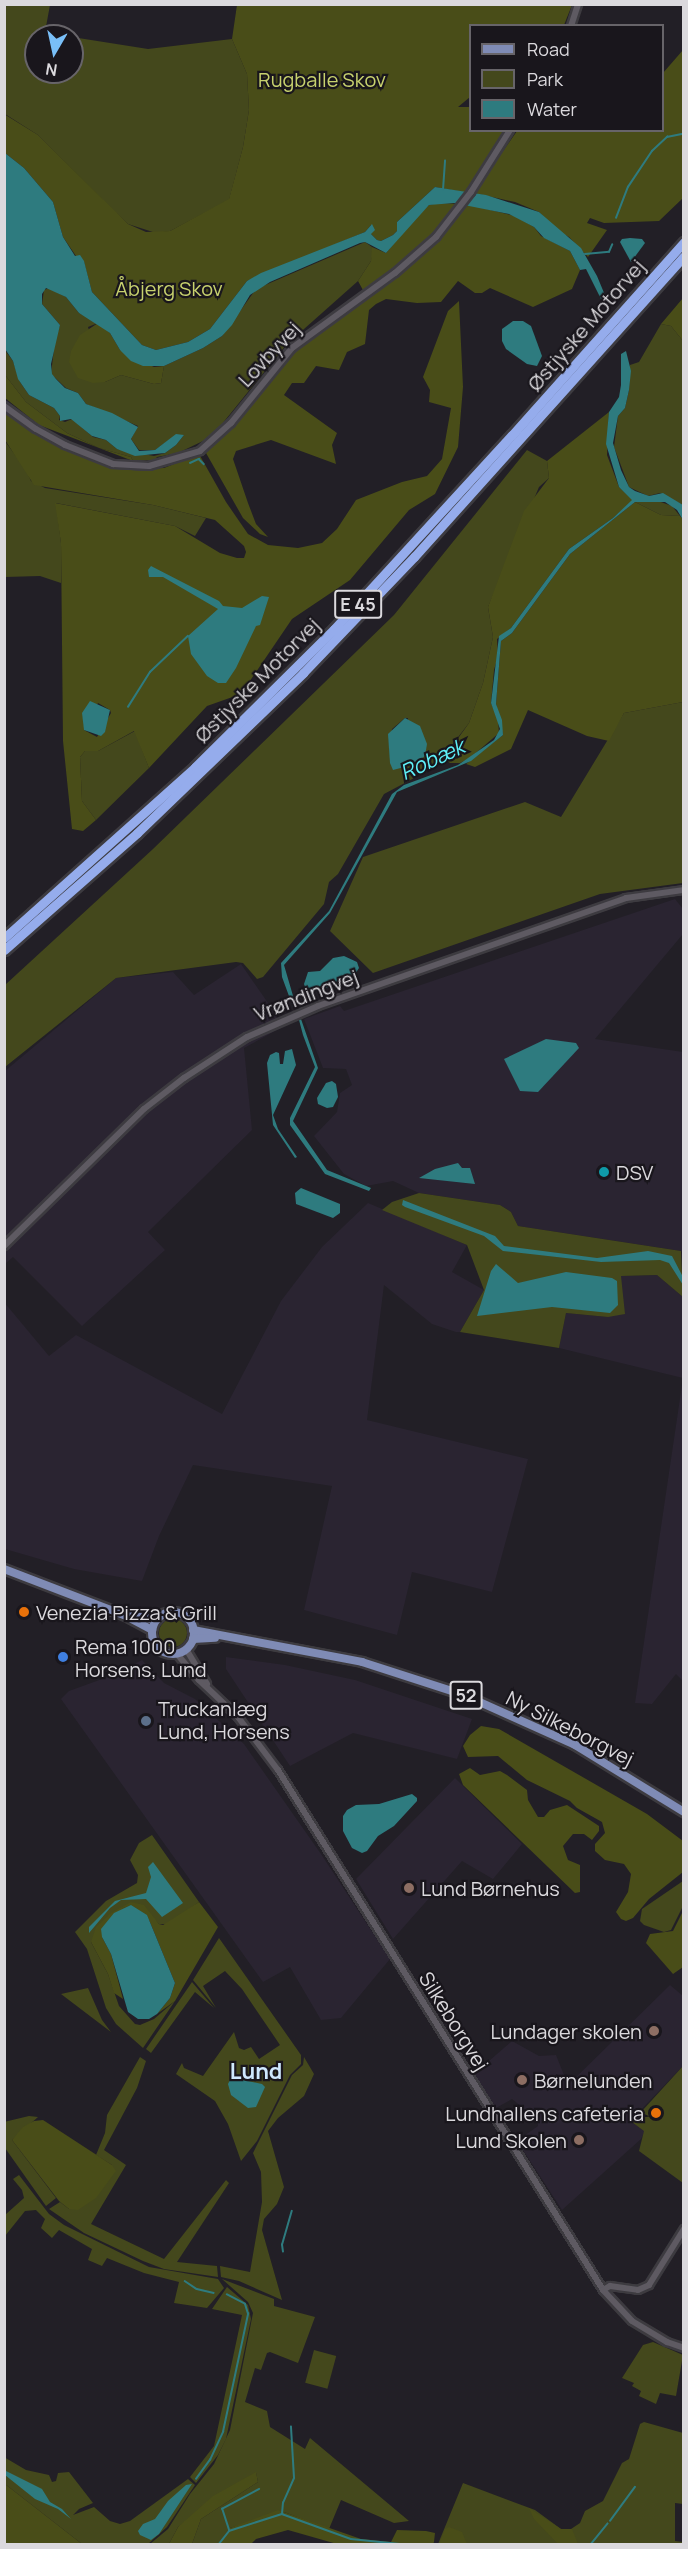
<!DOCTYPE html>
<html>
<head>
<meta charset="utf-8">
<style>
  body { margin:0 }
  #map { position:relative; width:688px; height:2549px; overflow:hidden; background:#221f26; font-family:Manrope,sans-serif }
  div>[style] { position:absolute }
  [style*='--x'] { left:calc(var(--x)*1px); top:calc(var(--y)*1px); width:calc(var(--w)*1px); rotate:calc(var(--a)*1deg) }
  .built>* { inset:0; background:#2a2431 }
  .green>* { inset:0; background:#44481c; transform-origin:0 0 }
  .round { border-radius:50% }
  .forest>* { inset:0; background:#494d18 }
  .water>* { inset:0; background:#2e7b7f }
  .stream>* { height:1.5px; margin:-0.75px; padding:0 0.75px; transform-origin:0.75px; border-radius:0.75px; background:#2e7b7f }
  .roads { filter:drop-shadow(2px 0 #3d3b40) drop-shadow(-2px 0 #3d3b40) drop-shadow(0 2px #3d3b40) drop-shadow(0 -2px #3d3b40) }
  .tertiary>* { height:6px; margin:-3px; padding:0 3px; transform-origin:3px; border-radius:3px; background:#5e5a62 }
  .primary>* { height:8px; margin:-4px; padding:0 4px; transform-origin:4px; border-radius:4px; background:#7f8bb5 }
  .primary>.ring { margin:-4px; padding:0; box-sizing:content-box; background:none; border:8px solid #7f8bb5; border-radius:50% }
  .motorway>* { height:9px; margin:-4.5px; padding:0 4.5px; transform-origin:4.5px; border-radius:4.5px; background:#95acec }
  .dots>* { width:16px; height:16px; translate:-50% -50%; box-sizing:border-box; border:3px solid #19161c; border-radius:50% }
  span { translate:-50% -50%; white-space:nowrap; text-align:center; line-height:1.15; -webkit-text-stroke:4.5px #19161c; paint-order:stroke }
  .shield-label span { padding:2px 4px; background:#19161c; border:2px solid; border-radius:4px; -webkit-text-stroke-width:0 }
  .shield-label { font-size:18px; color:#dbd9dd; font-weight:700 }
  .park-label { font-size:20px; color:#c7d16e }
  .street-label { font-size:20px; color:#dbd9dd }
  .poi-label { font-size:20px; color:#dbd9dd }
  .left { translate:0 -50%; text-align:left }
  .right { translate:-100% -50%; text-align:right }
  .water-label { font-size:21px; color:#5ff0f8; font-style:italic }
  .quarter-label { font-size:22px; color:#cfe8fd; font-weight:700 }
  .frame { position:absolute; inset:0; border:6px solid #dbd9dd; pointer-events:none }
  .legend { position:absolute; left:469px; top:24px; width:195px; height:108px; box-sizing:border-box; background:#19161c; border:2px solid #676469; margin:0; padding:8px 10px; list-style:none; font-size:18px; color:#dbd9dd }
  .legend li { display:flex; align-items:center; gap:12px; height:30px }
  .legend b { width:30px; border:2px solid #676469 }
  .north { position:absolute; left:24px; top:24px; width:60px; height:60px; box-sizing:border-box; background:#19161c; border:2px solid #676469; border-radius:50%; rotate:189deg; font-size:16px; font-weight:700; line-height:24px; text-align:center; color:#dbd9dd }
  .north::after { content:''; display:block; margin:auto; width:21px; height:27px; background:#79bff8; clip-path:polygon(50% 0,100% 100%,50% 72%,0 100%) }
</style>
</head>
<body>
<div id="map">
  <div class="built">
    <i style="clip-path:polygon(675px 899px,683px 909px,683px 934px,595px 1039px,683px 1052px,683px 1254px,681px 1251px,518px 1226px,511px 1212px,500px 1205px,419px 1193px,393px 1181px,366px 1186px,344px 1174px,314px 1136px,337px 1112px,340px 1093px,352px 1085px,346px 1069px,323px 1068px,304px 1019px,340px 1006px,344px 1011px)"></i>
    <i style="clip-path:polygon(241px 964px,284px 1026px,244px 1048px,252px 1130px,148px 1232px,165px 1250px,82px 1326px,13px 1257px,5px 1264px,5px 1071px,116px 978px,173px 972px,194px 995px)"></i>
    <i style="clip-path:polygon(368px 1203px,467px 1245px,452px 1272px,484px 1290px,460px 1332px,456px 1332px,432px 1324px,384px 1285px,367px 1420px,528px 1459px,492px 1592px,412px 1572px,397px 1635px,304px 1610px,332px 1486px,193px 1465px,159px 1536px,142px 1581px,74px 1569px,5px 1549px,4px 1302px,49px 1356px,76px 1335px,222px 1414px,281px 1301px,322px 1247px)"></i>
    <i style="clip-path:polygon(657px 1275px,683px 1297px,683px 1681px,676px 1674px,652px 1704px,635px 1703px,683px 1378px,559px 1348px,566px 1313px,608px 1317px,620px 1276px)"></i>
    <i style="clip-path:polygon(226px 1657px,285px 1665px,355px 1680px,472px 1719px,457px 1759px,353px 1733px,290px 1766px,226px 1669px)"></i>
    <i style="clip-path:polygon(142px 1660px,164px 1683px,195px 1699px,244px 1744px,321px 1854px,390px 1959px,341px 2018px,321px 2020px,290px 1967px,263px 1982px,61px 1699px,69px 1691px,113px 1675px)"></i>
    <i style="clip-path:polygon(455px 1778px,522px 1844px,493px 1879px,462px 1861px,393px 1939px,356px 1879px)"></i>
    <i style="clip-path:polygon(670px 1985px,683px 1996px,683px 2066px,638px 2113px,645px 2131px,641px 2139px,562px 2210px,517px 2141px,538px 2126px,537px 2119px,512px 2099px,496px 2108px,474px 2074px,512px 2041px,539px 2056px,556px 2055px,568px 2085px)"></i>
  </div>
  <div class="green">
    <i style="clip-path:polygon(5px 5px,50px 5px,45px 32px,68px 36px,36px 36px,36px 72px,72px 72px,72px 37px,148px 49px,232px 39px,247px 74px,249px 110px,243px 147px,229px 200px,170px 231px,156px 233px,128px 224px,112px 209px,38px 135px,5px 114px)"></i>
    <i style="clip-path:polygon(365px 242px,372px 247px,373px 253px,371px 261px,358px 281px,286px 345px,218px 429px,205px 440px,178px 453px,157px 457px,155px 460px,133px 461px,131px 457px,99px 448px,67px 433px,26px 402px,5px 375px,4px 349px,13px 361px,20px 382px,29px 395px,54px 408px,60px 416px,59px 420px,65px 422px,72px 419px,93px 437px,106px 440px,117px 449px,154px 456px,165px 453px,176px 445px,184px 435px,169px 440px,155px 450px,139px 450px,131px 439px,138px 426px,86px 404px,78px 393px,66px 388px,51px 374px,55px 340px,60px 325px,42px 304px,44px 290px,49px 288px,66px 297px,79px 313px,98px 323px,88px 327px,105px 382px,121px 375px,154px 384px,161px 383px,164px 366px,203px 348px,222px 336px,256px 289px)"></i>
    <i style="clip-path:polygon(661px 324px,671px 326px,683px 341px,683px 505px,660px 493px,648px 496px,629px 487px,614px 447px,618px 416px,625px 408px,629px 390px,630px 365px,639px 362px)"></i>
    <i style="clip-path:polygon(4px 440px,25px 468px,31px 481px,45px 488px,153px 505px,206px 518px,195px 536px,175px 526px,56px 503px,61px 543px,61px 583px,40px 576px,5px 577px)"></i>
    <i style="clip-path:polygon(evenodd,527px 450px,547px 461px,549px 478px,539px 487px,488px 607px,493px 637px,483px 683px,469px 723px,435px 767px,384px 794px,338px 874px,329px 882px,324px 904px,263px 977px,257px 979px,243px 963px,236px 962px,116px 978px,5px 1067px,5px 985px,153px 849px,394px 615px,527px 450px,405px 718px,408px 718px,402px 768px,397px 768px,390px 752px,392px 729px,405px 718px)"></i>
    <i style="clip-path:polygon(658px 501px,672px 506px,680px 516px,661px 515px,635px 502px)"></i>
    <i style="clip-path:polygon(683px 702px,683px 883px,600px 894px,373px 973px,330px 931px,363px 857px,525px 802px,561px 817px,624px 713px)"></i>
    <i style="clip-path:polygon(135px 731px,149px 768px,96px 820px,82px 801px,80px 757px,85px 751px,98px 751px)"></i>
    <i style="clip-path:polygon(419px 1193px,500px 1205px,511px 1212px,518px 1226px,681px 1251px,683px 1297px,657px 1275px,621px 1276px,625px 1314px,608px 1317px,566px 1313px,559px 1348px,460px 1332px,484px 1290px,467px 1245px,382px 1210px,392px 1202px)"></i>
    <i class="round" style="left:159px;top:1619px;width:28px;height:28px"></i>
    <i style="clip-path:polygon(152px 1835px,199px 1902px,169px 1924px,159px 1924px,154px 1919px,91px 1942px,108px 1974px,119px 2006px,135px 2024px,140px 2025px,154px 2019px,175px 2001px,143px 2048px,116px 2024px,106px 2008px,87px 1949px,75px 1932px,106px 1901px,137px 1883px,138px 1875px,130px 1860px,139px 1843px)"></i>
    <i style="clip-path:polygon(683px 1881px,683px 1906px,671px 1930px,664px 1932px,644px 1925px,640px 1921px,642px 1909px)"></i>
    <i style="clip-path:polygon(219px 1938px,301px 2055px,301px 2064px,290px 2075px,257px 2141px,241px 2161px,228px 2124px,215px 2101px,176px 2074px,182px 2063px,184px 2068px,203px 2076px,234px 2032px,239px 2048px,244px 2050px,251px 2047px,259px 2059px,280px 2045px,242px 1989px,225px 1971px,203px 1986px,216px 2008px,193px 1980px)"></i>
    <i style="clip-path:polygon(192px 1982px,214px 2008px,195px 1992px,151px 2053px,146px 2049px)"></i>
    <i style="clip-path:polygon(88px 1988px,102px 2020px,111px 2032px,61px 1994px)"></i>
    <i style="clip-path:polygon(140px 2057px,146px 2061px,137px 2088px,104px 2150px,126px 2165px,91px 2224px,164px 2259px,226px 2180px,229px 2183px,177px 2262px,217px 2266px,218px 2277px,164px 2269px,143px 2261px,84px 2233px,49px 2209px,60px 2202px,69px 2209px,112px 2165px,96px 2155px,105px 2133px,107px 2115px)"></i>
    <i style="clip-path:polygon(304px 2057px,314px 2074px,304px 2096px,278px 2118px,268px 2131px,284px 2187px,277px 2204px,264px 2219px,262px 2230px,282px 2300px,239px 2281px,221px 2277px,220px 2266px,250px 2272px,262px 2202px,261px 2172px,253px 2153px,292px 2075px,303px 2065px)"></i>
    <i style="clip-path:polygon(683px 2066px,683px 2183px,639px 2151px,644px 2131px,632px 2122px)"></i>
    <i style="clip-path:polygon(29px 2116px,38px 2117px,12px 2140px,56px 2198px,46px 2206px,5px 2148px,4px 2122px)"></i>
    <i style="clip-path:polygon(19px 2175px,49px 2214px,64px 2225px,149px 2267px,218px 2279px,224px 2288px,207px 2308px,174px 2303px,179px 2282px,144px 2273px,107px 2258px,102px 2266px,88px 2260px,92px 2249px,59px 2230px,52px 2238px,41px 2228px,45px 2219px,36px 2210px,25px 2211px,5px 2236px,5px 2215px,24px 2198px,22px 2190px,13px 2179px)"></i>
    <i style="clip-path:polygon(222px 2279px,274px 2299px,274px 2306px,315px 2317px,298px 2363px,270px 2352px,267px 2353px,261px 2370px,255px 2368px,245px 2402px,267px 2411px,270px 2427px,305px 2449px,310px 2438px,409px 2521px,394px 2523px,341px 2500px,329px 2529px,284px 2512px,230px 2528px,219px 2544px,192px 2544px,201px 2519px,258px 2482px,256px 2473px,178px 2527px,169px 2544px,150px 2544px,168px 2529px,190px 2494px,214px 2464px,230px 2430px,253px 2313px,248px 2302px)"></i>
    <i style="clip-path:polygon(227px 2287px,248px 2305px,251px 2319px,226px 2439px,218px 2455px,196px 2483px,190px 2477px,214px 2446px,242px 2315px,212px 2309px)"></i>
    <i style="clip-path:polygon(653px 2342px,683px 2355px,676px 2396px,660px 2393px,656px 2404px,639px 2396px,641px 2391px,632px 2386px,634px 2383px,622px 2378px,643px 2345px)"></i>
    <i style="left:314px;top:2350px;width:23px;height:34px;rotate:15deg"></i>
    <i style="clip-path:polygon(644px 2422px,683px 2433px,683px 2504px,675px 2503px,675px 2541px,683px 2542px,683px 2544px,438px 2544px,463px 2483px,535px 2510px,561px 2529px,571px 2529px,580px 2523px,585px 2511px,603px 2501px,622px 2463px,629px 2459px,640px 2424px)"></i>
    <i style="clip-path:polygon(4px 2457px,26px 2470px,49px 2475px,52px 2482px,56px 2481px,58px 2473px,69px 2472px,93px 2503px,79px 2509px,73px 2515px,94px 2507px,110px 2521px,120px 2524px,130px 2521px,188px 2479px,195px 2485px,167px 2527px,148px 2544px,82px 2544px,5px 2484px)"></i>
  </div>
  <div class="forest">
    <i style="clip-path:polygon(237px 5px,572px 5px,564px 25px,470px 26px,470px 97px,458px 107px,470px 107px,470px 130px,503px 132px,468px 193px,435px 187px,397px 222px,397px 231px,393px 235px,381px 241px,377px 240px,371px 234px,371px 225px,365px 232px,247px 281px,210px 329px,188px 342px,156px 350px,142px 345px,92px 292px,84px 262px,76px 256px,63px 237px,53px 202px,24px 168px,5px 153px,4px 114px,38px 135px,128px 224px,146px 232px,170px 231px,229px 199px,243px 147px,249px 110px,247px 74px,232px 39px)"></i>
    <i style="clip-path:polygon(683px 50px,683px 198px,659px 221px,604px 223px,590px 218px,587px 223px,607px 230px,588px 257px,569px 237px,558px 231px,539px 212px,515px 202px,474px 193px,517px 131px,662px 130px,663px 73px)"></i>
    <i style="clip-path:polygon(439px 203px,461px 204px,434px 236px,390px 274px,364px 292px,358px 281px,371px 261px,372px 247px,386px 253px,416px 217px,429px 205px)"></i>
    <i style="clip-path:polygon(466px 204px,515px 216px,534px 227px,541px 236px,570px 251px,580px 270px,572px 289px,533px 307px,490px 288px,482px 293px,475px 293px,458px 281px,441px 302px,417px 303px,386px 299px,376px 304px,369px 310px,365px 344px,347px 352px,339px 370px,316px 366px,304px 383px,292px 383px,284px 395px,337px 433px,332px 445px,336px 464px,271px 440px,236px 451px,233px 459px,248px 503px,256px 524px,268px 537px,260px 534px,243px 518px,206px 453px,229px 430px,294px 352px,321px 328px,419px 256px,436px 240px)"></i>
    <i style="clip-path:polygon(683px 298px,683px 341px,671px 326px,661px 324px)"></i>
    <i style="clip-path:polygon(evenodd,459px 301px,463px 387px,458px 447px,435px 494px,409px 510px,350px 580px,292px 619px,241px 694px,207px 706px,149px 768px,134px 731px,98px 751px,85px 751px,80px 757px,82px 801px,96px 820px,83px 831px,72px 829px,63px 741px,61px 543px,55px 503px,175px 526px,220px 553px,237px 558px,244px 558px,246px 552px,244px 546px,215px 520px,153px 505px,34px 485px,5px 440px,4px 409px,35px 433px,65px 448px,111px 466px,135px 469px,164px 468px,199px 454px,226px 502px,248px 534px,268px 545px,298px 548px,322px 543px,337px 529px,356px 500px,402px 482px,427px 476px,442px 459px,451px 408px,429px 402px,430px 390px,423px 377px,448px 311px,459px 301px,98px 703px,110px 710px,111px 713px,97px 737px,84px 730px,98px 703px)"></i>
    <i style="clip-path:polygon(98px 323px,110px 333px,120px 350px,154px 367px,164px 366px,161px 383px,154px 384px,121px 375px,105px 382px,93px 383px,78px 378px,69px 362px,71px 351px,80px 335px)"></i>
    <i style="clip-path:polygon(5px 375px,26px 402px,67px 433px,99px 448px,131px 457px,133px 461px,39px 425px,5px 398px)"></i>
    <i style="clip-path:polygon(609px 412px,607px 455px,619px 487px,633px 500px,613px 518px,569px 549px,511px 628px,497px 639px,498px 656px,494px 670px,491px 703px,498px 719px,499px 733px,470px 758px,460px 763px,450px 763px,444px 758px,469px 723px,483px 683px,493px 637px,488px 607px,524px 511px,549px 478px,547px 461px)"></i>
    <i style="clip-path:polygon(635px 502px,661px 515px,680px 516px,684px 520px,683px 702px,624px 713px,609px 741px,587px 736px,528px 710px,511px 749px,475px 767px,466px 764px,503px 735px,496px 704px,501px 641px,512px 633px,570px 554px)"></i>
    <i style="clip-path:polygon(481px 1726px,499px 1729px,647px 1814px,683px 1841px,683px 1872px,649px 1899px,633px 1918px,626px 1921px,621px 1919px,616px 1912px,628px 1892px,631px 1874px,624px 1864px,605px 1860px,595px 1851px,595px 1844px,605px 1833px,602px 1822px,577px 1808px,570px 1801px,527px 1780px,498px 1756px,468px 1757px,463px 1746px,470px 1735px)"></i>
    <i style="clip-path:polygon(470px 1768px,480px 1775px,500px 1771px,507px 1775px,527px 1790px,528px 1800px,538px 1817px,544px 1817px,550px 1810px,567px 1805px,599px 1826px,599px 1831px,592px 1840px,584px 1834px,573px 1834px,563px 1846px,568px 1860px,580px 1865px,580px 1892px,575px 1893px,463px 1785px,459px 1774px)"></i>
    <i style="clip-path:polygon(131px 1902px,144px 1905px,159px 1924px,163px 1925px,199px 1902px,218px 1927px,175px 2001px,157px 2014px,170px 1998px,175px 1983px,147px 1915px,131px 1905px,123px 1908px,102px 1937px,111px 1954px,123px 1999px,114px 1993px,108px 1974px,91px 1942px,96px 1927px,111px 1913px)"></i>
    <i style="clip-path:polygon(683px 1911px,683px 1967px,673px 1974px,646px 1943px,650px 1934px,673px 1931px)"></i>
    <i style="clip-path:polygon(43px 2120px,112px 2165px,116px 2171px,96px 2198px,78px 2210px,69px 2209px,59px 2201px,12px 2140px,23px 2127px,34px 2121px)"></i>
    <i style="clip-path:polygon(256px 2472px,258px 2482px,201px 2519px,192px 2544px,169px 2544px,178px 2527px,213px 2496px)"></i>
    <i style="clip-path:polygon(4px 2484px,5px 2484px,82px 2544px,5px 2544px)"></i>
    <i style="clip-path:polygon(529px 2508px,561px 2529px,572px 2529px,578px 2544px,558px 2544px,534px 2519px)"></i>
    <i style="clip-path:polygon(278px 2510px,361px 2539px,391px 2542px,397px 2530px,426px 2531px,435px 2533px,434px 2542px,433px 2544px,337px 2544px,288px 2530px,256px 2539px,251px 2544px,220px 2544px,230px 2528px)"></i>
    <i style="clip-path:polygon(449px 2527px,462px 2532px,467px 2544px,439px 2544px,445px 2529px)"></i>
  </div>
  <div class="water">
    <i style="clip-path:polygon(5px 153px,24px 168px,53px 202px,63px 237px,75px 256px,80px 255px,84px 261px,92px 292px,142px 345px,156px 350px,188px 342px,210px 329px,247px 281px,261px 273px,365px 232px,372px 224px,375px 230px,371px 234px,377px 240px,381px 241px,393px 235px,397px 231px,397px 222px,435px 187px,486px 195px,539px 212px,581px 248px,597px 276px,607px 300px,605px 303px,602px 301px,586px 269px,580px 270px,570px 251px,544px 238px,534px 227px,509px 214px,454px 203px,429px 205px,386px 253px,365px 242px,360px 243px,270px 282px,250px 295px,232px 325px,222px 336px,203px 348px,164px 366px,143px 366px,131px 361px,120px 350px,110px 333px,79px 313px,66px 297px,46px 288px,42px 294px,42px 304px,60px 325px,51px 364px,52px 374px,56px 379px,65px 388px,78px 393px,86px 404px,112px 413px,138px 427px,131px 439px,139px 451px,155px 450px,176px 434px,184px 435px,176px 445px,165px 453px,135px 456px,117px 449px,106px 440px,92px 436px,71px 419px,60px 421px,60px 416px,54px 408px,29px 395px,18px 379px,13px 361px,5px 349px)"></i>
    <i style="clip-path:polygon(630px 238px,642px 239px,645px 243px,631px 262px,620px 242px,622px 239px)"></i>
    <i style="clip-path:polygon(513px 321px,523px 321px,531px 326px,542px 356px,537px 366px,527px 364px,506px 349px,502px 341px,502px 329px)"></i>
    <i style="clip-path:polygon(626px 351px,631px 371px,629px 390px,625px 408px,618px 416px,613px 443px,621px 470px,629px 487px,635px 491px,649px 496px,663px 493px,683px 505px,683px 520px,677px 510px,665px 502px,635px 502px,570px 554px,512px 633px,501px 641px,496px 704px,502px 720px,503px 735px,471px 761px,397px 792px,330px 913px,284px 965px,296px 1006px,293px 1007px,282px 977px,281px 963px,329px 911px,392px 794px,404px 785px,458px 765px,494px 740px,500px 729px,491px 703px,499px 636px,511px 628px,569px 549px,613px 518px,632px 500px,619px 487px,606px 444px,609px 412px,619px 397px,621px 385px,621px 354px)"></i>
    <i style="clip-path:polygon(151px 566px,219px 601px,223px 606px,242px 608px,262px 596px,269px 597px,260px 625px,256px 626px,236px 668px,226px 683px,218px 683px,207px 676px,191px 654px,188px 636px,218px 609px,163px 577px,149px 577px,148px 570px)"></i>
    <i style="clip-path:polygon(90px 701px,110px 710px,105px 732px,101px 736px,84px 730px,82px 713px)"></i>
    <i style="clip-path:polygon(405px 718px,420px 726px,427px 744px,425px 756px,412px 765px,393px 770px,390px 763px,388px 734px)"></i>
    <i style="clip-path:polygon(344px 956px,357px 962px,359px 968px,351px 980px,315px 991px,305px 987px,304px 984px,308px 972px,320px 971px,333px 958px)"></i>
    <i style="clip-path:polygon(301px 1019px,318px 1068px,293px 1121px,327px 1170px,371px 1188px,369px 1191px,325px 1174px,290px 1125px,290px 1118px,315px 1067px,303px 1035px,299px 1020px)"></i>
    <i style="clip-path:polygon(546px 1039px,576px 1043px,579px 1048px,538px 1092px,520px 1091px,504px 1059px)"></i>
    <i style="clip-path:polygon(292px 1049px,296px 1065px,273px 1115px,278px 1129px,297px 1157px,295px 1158px,273px 1125px,267px 1063px,270px 1055px,276px 1052px,279px 1053px,280px 1064px,283px 1064px,285px 1051px)"></i>
    <i style="clip-path:polygon(332px 1081px,336px 1084px,338px 1097px,333px 1107px,327px 1108px,318px 1104px,317px 1098px,326px 1083px)"></i>
    <i style="clip-path:polygon(458px 1163px,462px 1168px,470px 1168px,475px 1184px,419px 1178px,435px 1169px)"></i>
    <i style="clip-path:polygon(301px 1188px,340px 1204px,340px 1213px,333px 1218px,296px 1204px,295px 1193px)"></i>
    <i style="clip-path:polygon(403px 1200px,495px 1236px,504px 1246px,597px 1258px,648px 1251px,672px 1256px,683px 1277px,683px 1285px,669px 1263px,660px 1260px,601px 1262px,503px 1251px,484px 1236px,405px 1207px,402px 1205px)"></i>
    <i style="clip-path:polygon(496px 1264px,518px 1283px,566px 1272px,612px 1278px,617px 1281px,618px 1305px,610px 1313px,552px 1307px,477px 1316px,491px 1271px)"></i>
    <i style="clip-path:polygon(412px 1794px,417px 1798px,417px 1801px,394px 1826px,378px 1836px,367px 1851px,362px 1853px,352px 1848px,343px 1831px,343px 1816px,347px 1810px,356px 1805px,379px 1804px)"></i>
    <i style="clip-path:polygon(153px 1862px,183px 1903px,162px 1917px,146px 1899px,121px 1900px,110px 1908px,89px 1933px,89px 1927px,115px 1901px,146px 1893px,151px 1877px,148px 1867px)"></i>
    <i style="clip-path:polygon(131px 1905px,147px 1915px,175px 1983px,170px 1998px,157px 2014px,149px 2019px,138px 2019px,128px 2012px,111px 1954px,102px 1937px,101px 1929px,114px 1913px)"></i>
    <i style="clip-path:polygon(238px 2079px,262px 2084px,265px 2087px,256px 2107px,248px 2108px,231px 2095px,228px 2084px,230px 2080px)"></i>
    <i style="clip-path:polygon(4px 2470px,42px 2489px,50px 2502px,62px 2509px,71px 2519px,58px 2509px,35px 2499px,5px 2475px)"></i>
    <i style="clip-path:polygon(192px 2484px,159px 2534px,151px 2540px,140px 2535px,138px 2531px,143px 2524px,155px 2519px,168px 2501px,186px 2485px)"></i>
  </div>
  <div class="stream">
    <i style="--x:443;--y:190;--w:29;--a:-86"></i>
    <i style="--x:616;--y:218;--w:33;--a:-69"></i>
    <i style="--x:628;--y:187;--w:43;--a:-56.3"></i>
    <i style="--x:652;--y:151;--w:21;--a:-43"></i>
    <i style="--x:667;--y:137;--w:16;--a:-11"></i>
    <i style="--x:585;--y:254;--w:24;--a:-5"></i>
    <i style="--x:609;--y:252;--w:8;--a:-67"></i>
    <i style="--x:190;--y:463;--w:10;--a:-24"></i>
    <i style="--x:199;--y:459;--w:7;--a:45"></i>
    <i style="--x:128;--y:707;--w:41;--a:-57.8"></i>
    <i style="--x:150;--y:672;--w:52;--a:-43.5"></i>
    <i style="--x:283;--y:2252;--w:7;--a:-98"></i>
    <i style="--x:282;--y:2245;--w:35;--a:-74"></i>
    <i style="--x:185;--y:2281;--w:14;--a:34"></i>
    <i style="--x:197;--y:2289;--w:17;--a:13"></i>
    <i style="--x:196;--y:2479;--w:24;--a:-54"></i>
    <i style="--x:210;--y:2460;--w:31;--a:-65"></i>
    <i style="--x:223;--y:2432;--w:121;--a:-78"></i>
    <i style="--x:248;--y:2314;--w:10;--a:-107"></i>
    <i style="--x:245;--y:2304;--w:20;--a:-153"></i>
    <i style="--x:282;--y:2514;--w:11;--a:-85"></i>
    <i style="--x:283;--y:2503;--w:27;--a:-66"></i>
    <i style="--x:294;--y:2478;--w:51;--a:-93.4"></i>
    <i style="--x:610;--y:2521;--w:42;--a:-53.7"></i>
    <i style="--x:229;--y:2530;--w:22;--a:-108"></i>
    <i style="--x:222;--y:2509;--w:42;--a:-28.4"></i>
    <i style="--x:219;--y:2544;--w:16;--a:-52"></i>
    <i style="--x:229;--y:2531;--w:56;--a:-17.8"></i>
    <i style="--x:282;--y:2514;--w:73;--a:19.9"></i>
    <i style="--x:351;--y:2539;--w:49;--a:5.8"></i>
    <i style="--x:591;--y:2544;--w:26;--a:-51"></i>
  </div>
  <div class="roads">
    <div class="tertiary">
      <i style="--x:571;--y:26;--w:23;--a:-72"></i>
      <i style="--x:4;--y:406;--w:39;--a:36"></i>
      <i style="--x:36;--y:429;--w:33;--a:29"></i>
      <i style="--x:65;--y:445;--w:52;--a:21.6"></i>
      <i style="--x:113;--y:464;--w:36;--a:3"></i>
      <i style="--x:149;--y:466;--w:53;--a:-16.4"></i>
      <i style="--x:200;--y:451;--w:42;--a:-42.1"></i>
      <i style="--x:231;--y:423;--w:97;--a:-50.9"></i>
      <i style="--x:292;--y:348;--w:127;--a:-36.1"></i>
      <i style="--x:395;--y:273;--w:55;--a:-41.3"></i>
      <i style="--x:436;--y:237;--w:57;--a:-52.1"></i>
      <i style="--x:471;--y:192;--w:73;--a:-57.8"></i>
      <i style="--x:4;--y:1246;--w:196;--a:-44.4"></i>
      <i style="--x:144;--y:1109;--w:51;--a:-37.8"></i>
      <i style="--x:184;--y:1078;--w:75;--a:-33.1"></i>
      <i style="--x:247;--y:1037;--w:77;--a:-23.6"></i>
      <i style="--x:318;--y:1006;--w:326;--a:-19.3"></i>
      <i style="--x:626;--y:898;--w:59;--a:-7.9"></i>
      <i style="--x:186;--y:1649;--w:41;--a:59"></i>
      <i style="--x:177;--y:1654;--w:34;--a:50"></i>
      <i style="--x:199;--y:1680;--w:54;--a:43.5"></i>
      <i style="--x:238;--y:1717;--w:66;--a:53"></i>
      <i style="--x:278;--y:1770;--w:613;--a:57.99"></i>
      <i style="--x:603;--y:2290;--w:42;--a:46.9"></i>
      <i style="--x:632;--y:2321;--w:41;--a:31"></i>
      <i style="--x:667;--y:2342;--w:18;--a:19"></i>
      <i style="--x:603;--y:2290;--w:8;--a:-30"></i>
      <i style="--x:610;--y:2286;--w:28;--a:8"></i>
      <i style="--x:638;--y:2290;--w:12;--a:-24"></i>
      <i style="--x:649;--y:2285;--w:66;--a:-58"></i>
    </div>
    <div class="primary">
      <i style="--x:4;--y:1569;--w:129;--a:21"></i>
      <i style="--x:124;--y:1615;--w:32;--a:28"></i>
      <i class="ring" style="left:152px;top:1612px;width:34px;height:34px"></i>
      <i style="--x:129;--y:1615;--w:27;--a:10"></i>
      <i style="--x:193;--y:1630;--w:172;--a:10.7"></i>
      <i style="--x:362;--y:1662;--w:107;--a:17.9"></i>
      <i style="--x:464;--y:1695;--w:122;--a:24.2"></i>
      <i style="--x:575;--y:1745;--w:128;--a:31.6"></i>
      <i style="--x:193;--y:1639;--w:22;--a:-3"></i>
    </div>
    <div class="motorway">
      <i style="--x:4;--y:938;--w:256;--a:-41.8"></i>
      <i style="--x:195;--y:767;--w:196;--a:-44.8"></i>
      <i style="--x:334;--y:629;--w:263;--a:-47.5"></i>
      <i style="--x:512;--y:435;--w:259;--a:-48.3"></i>
      <i style="--x:4;--y:950;--w:177;--a:-41.3"></i>
      <i style="--x:137;--y:833;--w:231;--a:-43.9"></i>
      <i style="--x:303;--y:673;--w:161;--a:-46.3"></i>
      <i style="--x:414;--y:557;--w:404;--a:-48.1"></i>
    </div>
  </div>
  <div class="dots">
    <i style="left:604px;top:1172px;background:#0f9aa8"></i>
    <i style="left:24px;top:1612px;background:#e8710a"></i>
    <i style="left:63px;top:1657px;background:#3f7fe0"></i>
    <i style="left:146px;top:1721px;background:#5c6f8a"></i>
    <i style="left:409px;top:1888px;background:#8d6e63"></i>
    <i style="left:654px;top:2031px;background:#8d6e63"></i>
    <i style="left:522px;top:2080px;background:#8d6e63"></i>
    <i style="left:656px;top:2113px;background:#e8710a"></i>
    <i style="left:579px;top:2140px;background:#8d6e63"></i>
  </div>
  <div class="shield-label">
    <span style="left:358px;top:604px">E 45</span>
    <span style="left:466px;top:1695px">52</span>
  </div>
  <div class="park-label">
    <span style="left:322px;top:79px">Rugballe Skov</span>
    <span style="left:169px;top:288px">Åbjerg Skov</span>
  </div>
  <div class="street-label">
    <span style="left:586px;top:325px;rotate:-49deg">Østjyske Motorvej</span>
    <span style="left:269px;top:354px;rotate:-47deg">Lovbyvej</span>
    <span style="left:257px;top:680px;rotate:-45deg">Østjyske Motorvej</span>
    <span style="left:306px;top:995px;rotate:-21deg">Vrøndingvej</span>
    <span style="left:570px;top:1728px;rotate:27deg">Ny Silkeborgvej</span>
    <span style="left:454px;top:2021px;rotate:58deg">Silkeborgvej</span>
  </div>
  <div class="poi-label">
    <span class="left" style="left:616px;top:1172px">DSV</span>
    <span class="left" style="left:36px;top:1612px">Venezia Pizza &amp; Grill</span>
    <span class="left" style="left:75px;top:1658px">Rema 1000<br>Horsens, Lund</span>
    <span class="left" style="left:158px;top:1720px">Truckanlæg<br>Lund, Horsens</span>
    <span class="left" style="left:421px;top:1888px">Lund Børnehus</span>
    <span class="right" style="left:642px;top:2031px">Lundager skolen</span>
    <span class="left" style="left:534px;top:2080px">Børnelunden</span>
    <span class="right" style="left:644px;top:2113px">Lundhallens cafeteria</span>
    <span class="right" style="left:567px;top:2140px">Lund Skolen</span>
  </div>
  <div class="water-label">
    <span style="left:432px;top:759px;rotate:-25deg">Robæk</span>
  </div>
  <div class="quarter-label">
    <span style="left:256px;top:2072px">Lund</span>
  </div>
  <div class="frame"></div>
  <ul class="legend">
  <li><b style="height:8px;background:#7f8bb5"></b>Road</li>
  <li><b style="height:16px;background:#44481c"></b>Park</li>
  <li><b style="height:16px;background:#2e7b7f"></b>Water</li>
  </ul>
  <div class="north">N</div>
</div>
</body>
</html>
